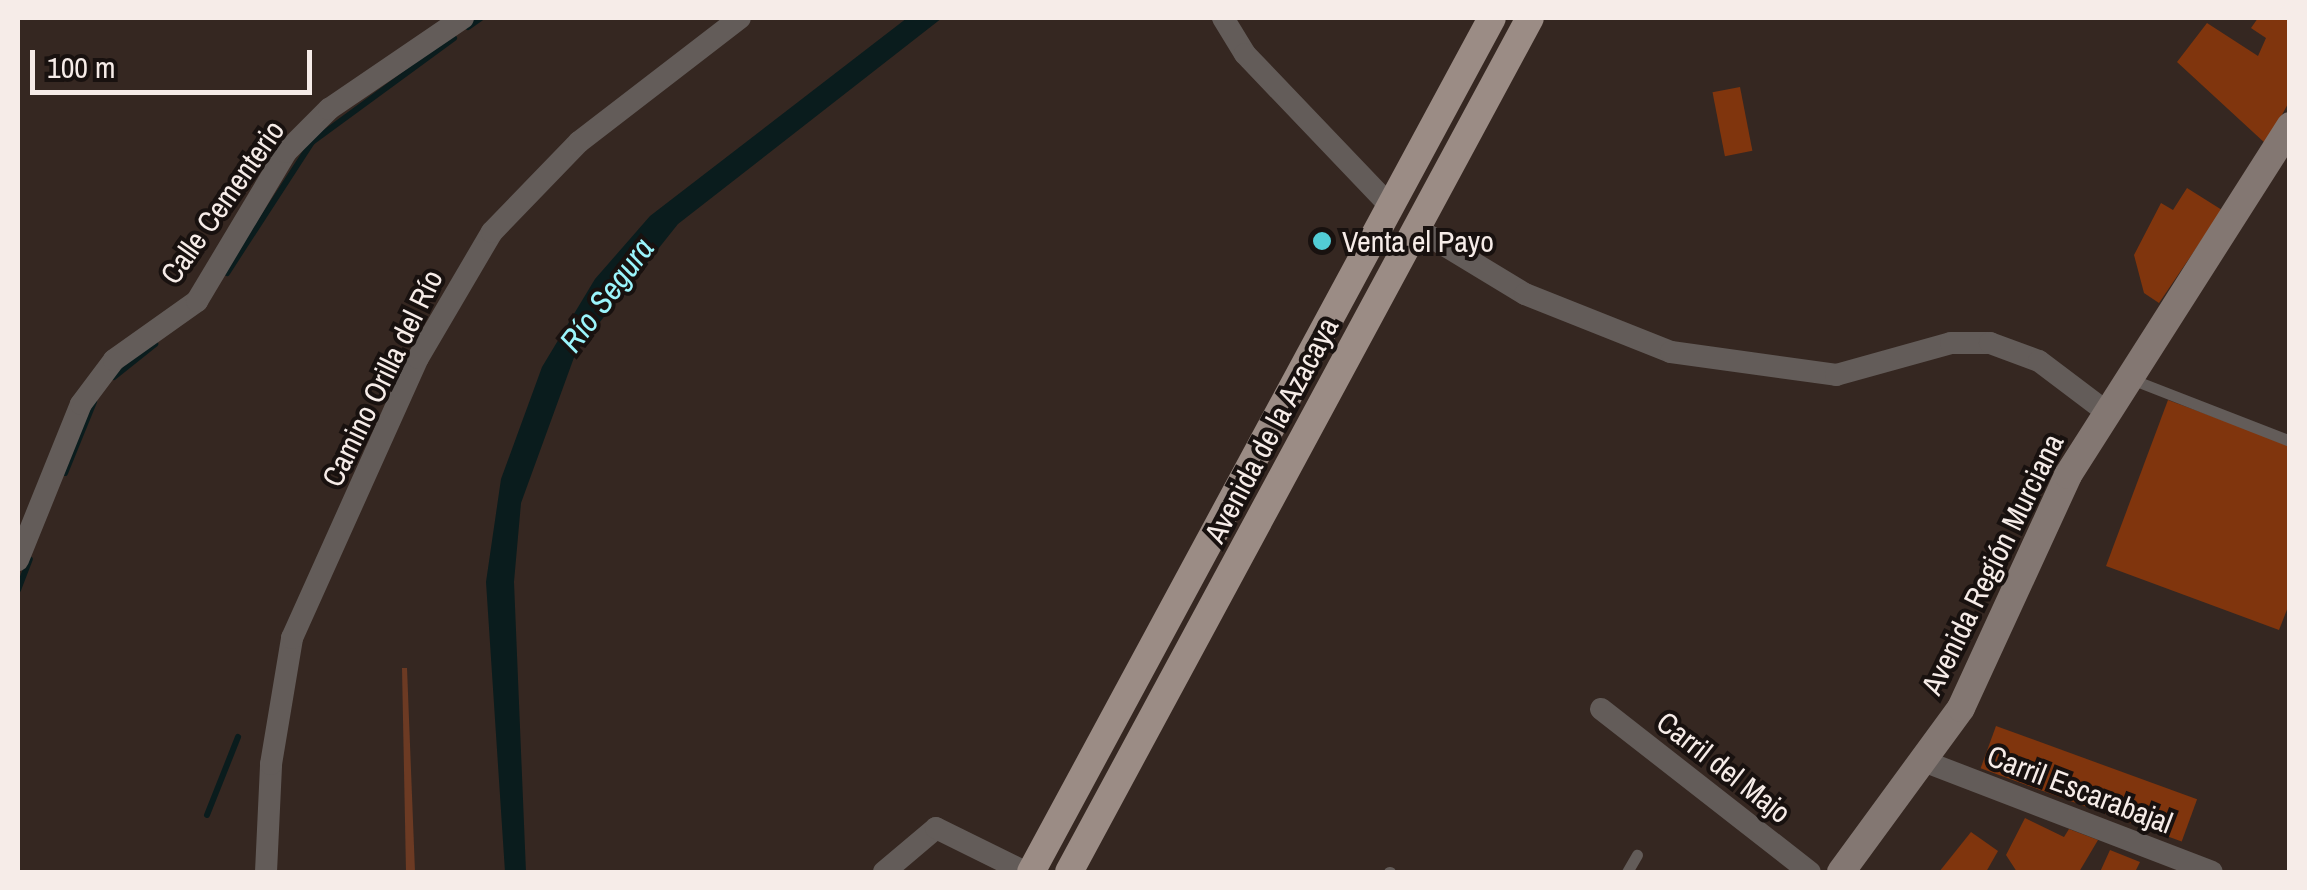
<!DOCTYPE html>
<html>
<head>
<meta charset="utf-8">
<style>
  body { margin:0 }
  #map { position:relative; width:2307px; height:890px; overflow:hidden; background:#352721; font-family:"Archivo Narrow",sans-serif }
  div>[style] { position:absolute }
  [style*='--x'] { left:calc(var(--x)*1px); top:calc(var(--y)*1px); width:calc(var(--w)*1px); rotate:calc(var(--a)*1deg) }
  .green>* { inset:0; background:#6c3a23 }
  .water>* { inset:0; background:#0a1c1d }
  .stream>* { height:6px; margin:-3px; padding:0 3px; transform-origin:3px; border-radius:3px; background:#0a1c1d }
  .building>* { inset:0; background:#80350d; transform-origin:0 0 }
  .service>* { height:11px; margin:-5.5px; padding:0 5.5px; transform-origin:5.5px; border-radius:5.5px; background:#635c59 }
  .minor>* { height:22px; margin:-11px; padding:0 11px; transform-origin:11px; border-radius:11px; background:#635c59 }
  .secondary>* { height:28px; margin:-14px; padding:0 14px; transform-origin:14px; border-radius:14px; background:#837772 }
  .primary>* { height:28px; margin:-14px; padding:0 14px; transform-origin:14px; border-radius:14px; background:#9b8c85 }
  .dots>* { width:28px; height:28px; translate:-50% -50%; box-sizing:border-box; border:5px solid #18110f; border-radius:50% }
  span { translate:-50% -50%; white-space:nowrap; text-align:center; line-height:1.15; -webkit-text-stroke:8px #18110f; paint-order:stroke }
  .street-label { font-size:30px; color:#f6ece8 }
  .poi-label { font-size:30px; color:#f6ece8 }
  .left { translate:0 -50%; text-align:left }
  .water-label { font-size:32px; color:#9bf5fc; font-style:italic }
  .frame { position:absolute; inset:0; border:20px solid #f6ece8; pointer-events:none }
  .scale { position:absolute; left:30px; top:50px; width:282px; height:45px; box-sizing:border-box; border:5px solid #f6ece8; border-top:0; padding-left:12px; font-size:30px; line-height:35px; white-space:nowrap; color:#f6ece8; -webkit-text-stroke:8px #18110f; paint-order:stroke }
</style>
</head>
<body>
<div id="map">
  <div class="green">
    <i style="clip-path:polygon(402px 668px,407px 668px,415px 872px,406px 872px)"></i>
  </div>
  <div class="water">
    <i style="clip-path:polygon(907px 18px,942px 18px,678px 224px,576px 352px,521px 503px,514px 582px,526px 872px,505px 872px,486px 582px,501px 479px,542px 367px,595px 279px,650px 216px)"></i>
  </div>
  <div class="stream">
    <i style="--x:468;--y:27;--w:16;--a:-35"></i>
    <i style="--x:227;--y:273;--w:156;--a:-57"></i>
    <i style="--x:312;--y:142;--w:176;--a:-36.2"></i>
    <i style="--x:114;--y:377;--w:53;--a:-38.8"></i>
    <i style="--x:65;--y:473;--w:77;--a:-67.8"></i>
    <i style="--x:18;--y:590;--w:33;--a:-69"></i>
    <i style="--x:207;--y:815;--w:84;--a:-68.3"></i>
  </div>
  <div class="building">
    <i style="clip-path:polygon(2258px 18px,2290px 18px,2290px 100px,2266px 144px,2177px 62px,2207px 23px,2258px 56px,2266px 38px,2251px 28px)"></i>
    <i style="left:1740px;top:87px;width:65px;height:28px;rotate:79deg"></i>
    <i style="clip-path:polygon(2187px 188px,2222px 210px,2159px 303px,2144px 293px,2134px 255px,2161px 203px,2173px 210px)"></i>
    <i style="clip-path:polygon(2168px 400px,2290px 445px,2290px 602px,2279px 630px,2106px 566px)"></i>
    <i style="left:1996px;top:726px;width:214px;height:45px;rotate:20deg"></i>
    <i style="clip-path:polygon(2025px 818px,2064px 837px,2069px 829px,2098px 840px,2079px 872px,2017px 872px,2006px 855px)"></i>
    <i style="clip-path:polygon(1971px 832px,1998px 851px,1986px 872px,1939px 872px)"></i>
    <i style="clip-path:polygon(2110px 850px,2140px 862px,2135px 872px,2100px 872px)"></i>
  </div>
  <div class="service">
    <i style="--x:2131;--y:379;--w:171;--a:21.3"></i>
    <i style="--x:1389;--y:872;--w:1;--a:0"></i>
    <i style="--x:1627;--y:872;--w:20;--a:-60"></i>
  </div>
  <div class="minor">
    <i style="--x:1223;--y:18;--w:42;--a:58.6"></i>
    <i style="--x:1245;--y:54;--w:211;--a:46.3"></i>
    <i style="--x:1416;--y:228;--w:127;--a:31.2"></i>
    <i style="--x:1525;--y:294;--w:157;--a:21.7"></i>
    <i style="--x:1671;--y:352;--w:167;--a:7.9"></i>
    <i style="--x:1836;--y:375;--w:119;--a:-15.5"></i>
    <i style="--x:1951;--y:343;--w:39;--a:0"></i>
    <i style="--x:1990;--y:343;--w:52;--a:20.2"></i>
    <i style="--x:2039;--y:361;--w:83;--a:37.1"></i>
    <i style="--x:18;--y:560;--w:168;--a:-68"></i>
    <i style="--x:81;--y:404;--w:55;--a:-53.1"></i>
    <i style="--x:114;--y:360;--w:102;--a:-35.4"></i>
    <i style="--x:197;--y:301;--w:174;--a:-59.1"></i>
    <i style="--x:286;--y:152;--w:61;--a:-45"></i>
    <i style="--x:329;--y:109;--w:162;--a:-34.2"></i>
    <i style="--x:1601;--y:709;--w:265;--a:38"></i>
    <i style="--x:1926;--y:762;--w:306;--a:21"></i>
    <i style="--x:266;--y:872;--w:108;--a:-87.3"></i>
    <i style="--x:271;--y:764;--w:128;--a:-80.5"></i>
    <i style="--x:292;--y:638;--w:307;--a:-65.8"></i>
    <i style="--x:418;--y:358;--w:146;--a:-59.6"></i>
    <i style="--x:492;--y:232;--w:125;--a:-46"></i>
    <i style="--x:579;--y:142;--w:203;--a:-37.6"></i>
    <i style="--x:884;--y:872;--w:68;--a:-40.2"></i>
    <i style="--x:936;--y:828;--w:99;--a:26.3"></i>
  </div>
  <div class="secondary">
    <i style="--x:1841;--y:872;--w:203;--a:-53.8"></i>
    <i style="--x:1961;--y:708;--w:256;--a:-65.3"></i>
    <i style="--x:2068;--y:475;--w:414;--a:-57.5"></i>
  </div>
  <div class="primary">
    <i style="--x:1031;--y:872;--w:970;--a:-61.64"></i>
    <i style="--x:1069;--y:872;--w:970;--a:-61.64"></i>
  </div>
  <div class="dots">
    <i style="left:1322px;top:241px;background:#52ccd5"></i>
  </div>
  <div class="street-label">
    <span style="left:222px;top:202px;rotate:-55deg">Calle Cementerio</span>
    <span style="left:382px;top:378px;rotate:-64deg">Camino Orilla del Río</span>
    <span style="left:1271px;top:430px;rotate:-62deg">Avenida de la Azacaya</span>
    <span style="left:1992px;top:564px;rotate:-64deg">Avenida Región Murciana</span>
    <span style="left:1724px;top:767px;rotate:38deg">Carril del Majo</span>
    <span style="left:2080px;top:789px;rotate:21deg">Carril Escarabajal</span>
  </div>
  <div class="poi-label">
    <span class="left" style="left:1342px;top:241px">Venta el Payo</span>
  </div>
  <div class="water-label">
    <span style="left:607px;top:295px;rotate:-53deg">Río Segura</span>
  </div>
  <div class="frame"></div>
  <div class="scale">100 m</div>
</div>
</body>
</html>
